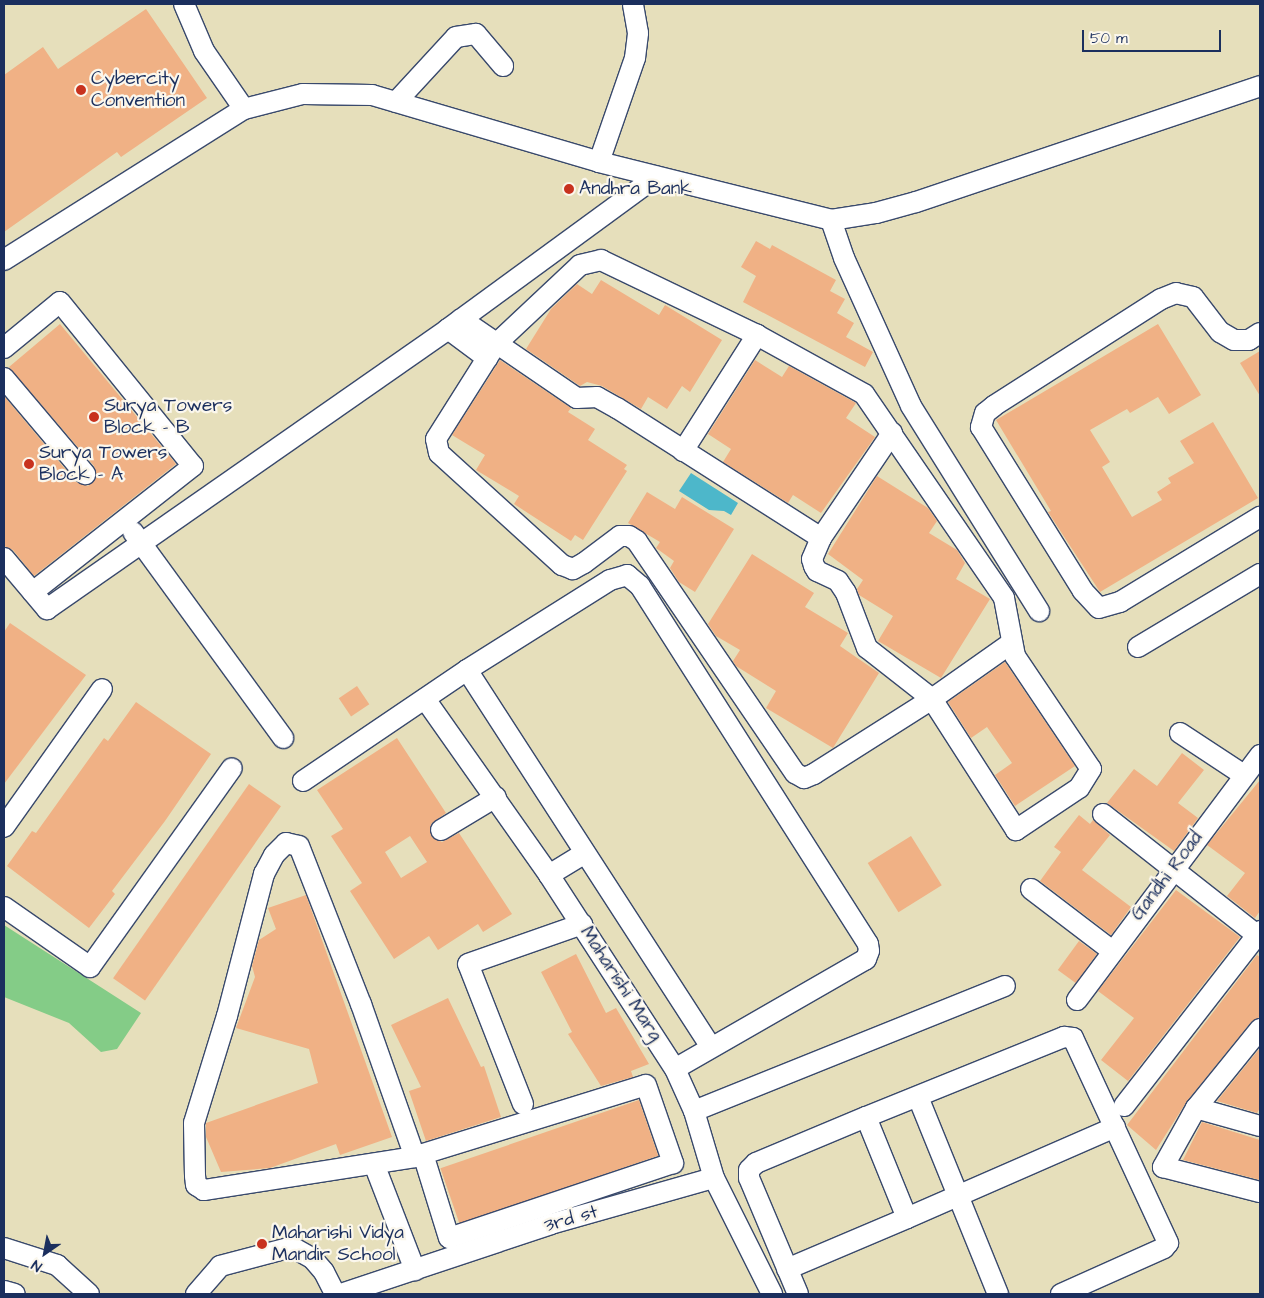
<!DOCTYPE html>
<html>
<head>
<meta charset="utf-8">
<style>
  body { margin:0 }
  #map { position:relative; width:1264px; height:1298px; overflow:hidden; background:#e6dfbb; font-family:"Architects Daughter",sans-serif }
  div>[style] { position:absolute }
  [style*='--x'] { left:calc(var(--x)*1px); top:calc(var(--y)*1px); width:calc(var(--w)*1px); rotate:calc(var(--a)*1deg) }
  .green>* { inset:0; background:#84cc87 }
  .water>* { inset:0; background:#4db7ca }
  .building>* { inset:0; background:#f0b185; transform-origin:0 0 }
  .roads { filter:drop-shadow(1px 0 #39496c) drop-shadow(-1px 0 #39496c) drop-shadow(0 1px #39496c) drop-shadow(0 -1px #39496c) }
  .minor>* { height:20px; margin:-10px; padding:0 10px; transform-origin:10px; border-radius:10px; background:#fff }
  .dots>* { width:14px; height:14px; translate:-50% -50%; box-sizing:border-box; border:2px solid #fbf7ec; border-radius:50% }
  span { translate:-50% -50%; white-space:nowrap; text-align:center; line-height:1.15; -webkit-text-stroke:4.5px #fbf7ec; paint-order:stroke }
  .poi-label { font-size:19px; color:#1b2f5e }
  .left { translate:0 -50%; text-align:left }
  .street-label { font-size:19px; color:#1b2f5e }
  .frame { position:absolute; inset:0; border:5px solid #1b2f5e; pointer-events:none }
  .north { position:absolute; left:20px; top:1228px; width:50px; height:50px; -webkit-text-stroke:4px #fbf7ec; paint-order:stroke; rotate:213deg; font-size:14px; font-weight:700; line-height:20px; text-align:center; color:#1b2f5e }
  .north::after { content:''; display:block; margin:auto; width:18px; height:22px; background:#1b2f5e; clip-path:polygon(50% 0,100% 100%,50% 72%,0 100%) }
  .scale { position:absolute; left:1082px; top:30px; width:139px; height:22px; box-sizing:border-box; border:2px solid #1b2f5e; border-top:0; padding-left:6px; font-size:15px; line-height:18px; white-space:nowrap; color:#1b2f5e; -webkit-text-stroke:4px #fbf7ec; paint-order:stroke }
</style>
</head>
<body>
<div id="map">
  <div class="green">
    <i style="clip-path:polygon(4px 925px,141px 1013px,117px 1049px,101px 1052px,69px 1023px,4px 997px)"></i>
  </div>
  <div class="water">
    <i style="clip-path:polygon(691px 473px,738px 503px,731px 515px,724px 511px,709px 510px,679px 491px)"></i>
  </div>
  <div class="building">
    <i style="clip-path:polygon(146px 9px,207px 98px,121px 157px,117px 152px,4px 232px,4px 75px,43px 47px,58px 69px)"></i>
    <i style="clip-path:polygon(756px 241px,770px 249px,772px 245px,836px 280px,830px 291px,845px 299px,837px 313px,854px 323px,846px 337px,873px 352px,865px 367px,743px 302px,756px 276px,741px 267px)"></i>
    <i style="clip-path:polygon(601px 280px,659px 315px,665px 305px,722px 340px,690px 392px,682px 386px,667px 409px,648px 397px,641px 409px,602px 386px,587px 382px,580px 386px,526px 349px,551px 309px,577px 284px,592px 294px)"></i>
    <i style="clip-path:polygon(60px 324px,176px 464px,34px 576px,13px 550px,4px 546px,4px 396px,76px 482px,88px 486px,96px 478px,94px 466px,9px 367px)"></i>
    <i style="clip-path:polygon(1158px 324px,1201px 395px,1169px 414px,1158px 397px,1130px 413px,1127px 409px,1090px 430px,1110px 462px,1102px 467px,1132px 517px,1162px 500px,1157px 492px,1171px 483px,1168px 478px,1194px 463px,1180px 441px,1213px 422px,1258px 498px,1100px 592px,1048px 512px,1051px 511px,996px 420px)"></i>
    <i style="clip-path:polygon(1260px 351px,1260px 396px,1240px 363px)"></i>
    <i style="clip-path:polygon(500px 360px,571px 408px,568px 412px,595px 429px,588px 440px,627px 465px,624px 469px,627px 471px,583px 540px,575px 535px,571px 541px,514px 504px,519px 496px,476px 470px,485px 455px,452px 435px)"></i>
    <i style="clip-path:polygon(755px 360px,782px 377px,789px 366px,856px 403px,846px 418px,875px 437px,821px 513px,793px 495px,788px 503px,723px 462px,731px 449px,708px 434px)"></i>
    <i style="clip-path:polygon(877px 476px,928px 508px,937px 521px,929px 533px,957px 550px,965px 563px,956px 579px,990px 599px,941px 678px,878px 641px,893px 616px,859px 595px,857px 589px,863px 580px,828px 554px)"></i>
    <i style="clip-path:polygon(647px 492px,675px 509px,682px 497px,734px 529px,695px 592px,679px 582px,670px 568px,674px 561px,656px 548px,660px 542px,628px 523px)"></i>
    <i style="clip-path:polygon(752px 554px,814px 593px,805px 607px,848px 633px,840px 646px,879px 673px,833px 748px,766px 708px,776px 691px,736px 666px,733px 661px,740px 650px,716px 636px,708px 624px)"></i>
    <i style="clip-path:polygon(10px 623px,86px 675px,4px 784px,4px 632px)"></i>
    <i style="clip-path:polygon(1005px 662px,1075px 766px,1015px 806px,995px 775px,1012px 763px,987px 727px,971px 738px,948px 702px)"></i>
    <i style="left:357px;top:686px;width:22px;height:22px;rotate:56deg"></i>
    <i style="clip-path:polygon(136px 702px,211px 754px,165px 821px,112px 891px,115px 894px,89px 928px,7px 866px,32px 831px,36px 833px,104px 738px,108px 741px)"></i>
    <i style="clip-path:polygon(evenodd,397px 738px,446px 813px,431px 824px,431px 836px,442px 842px,459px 833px,512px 914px,483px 932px,478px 924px,438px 950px,429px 936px,394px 959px,350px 891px,362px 883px,331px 836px,343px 829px,317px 790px,397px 738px,410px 836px,427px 862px,401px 878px,385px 852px,410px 836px)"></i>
    <i style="clip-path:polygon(1182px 753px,1204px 770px,1178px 803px,1198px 818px,1174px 851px,1107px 803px,1134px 769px,1157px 786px)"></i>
    <i style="clip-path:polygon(1260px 780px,1260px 911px,1255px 918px,1227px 896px,1245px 873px,1207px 845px)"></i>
    <i style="left:249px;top:784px;width:39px;height:237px;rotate:35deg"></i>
    <i style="clip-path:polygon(1079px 815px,1090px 824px,1093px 820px,1110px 835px,1082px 870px,1131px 907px,1111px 935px,1040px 881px,1061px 852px,1054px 847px)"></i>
    <i style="left:911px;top:836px;width:58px;height:51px;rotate:58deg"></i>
    <i style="clip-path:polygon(1176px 890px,1240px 937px,1128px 1081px,1101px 1060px,1134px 1018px,1098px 991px)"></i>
    <i style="clip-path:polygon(306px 895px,392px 1137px,340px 1155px,336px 1144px,270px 1168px,221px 1172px,206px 1137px,206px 1123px,318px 1083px,309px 1049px,236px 1028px,255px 977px,252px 966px,259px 940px,276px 929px,268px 908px)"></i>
    <i style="left:1079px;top:941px;width:22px;height:36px;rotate:36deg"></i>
    <i style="clip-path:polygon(576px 954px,606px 1013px,616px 1008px,649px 1064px,631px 1071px,633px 1077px,601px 1086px,568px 1034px,572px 1032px,541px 972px)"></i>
    <i style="clip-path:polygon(1257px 955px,1260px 957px,1260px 1017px,1251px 1022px,1187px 1101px,1156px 1150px,1127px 1125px)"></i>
    <i style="clip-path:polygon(448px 998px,481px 1067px,484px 1066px,501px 1117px,426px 1141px,409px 1091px,421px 1087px,391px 1025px)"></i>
    <i style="clip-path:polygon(1260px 1048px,1260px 1108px,1257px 1113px,1217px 1101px)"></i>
    <i style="left:639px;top:1100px;width:59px;height:210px;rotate:71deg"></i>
    <i style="clip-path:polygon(1202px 1122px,1260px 1140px,1260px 1180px,1183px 1160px)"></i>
  </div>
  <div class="roads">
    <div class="minor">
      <i style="--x:184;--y:4;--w:51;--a:66.9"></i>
      <i style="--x:204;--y:51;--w:70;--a:55.4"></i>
      <i style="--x:244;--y:109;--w:61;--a:-14.3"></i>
      <i style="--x:303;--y:94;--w:69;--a:0.8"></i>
      <i style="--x:372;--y:95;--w:237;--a:16.4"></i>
      <i style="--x:599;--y:162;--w:239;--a:14"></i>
      <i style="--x:831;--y:220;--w:46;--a:-8.8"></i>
      <i style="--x:876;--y:213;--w:41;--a:-15.4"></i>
      <i style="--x:916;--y:202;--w:363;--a:-18.6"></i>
      <i style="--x:396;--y:102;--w:88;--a:-47.3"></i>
      <i style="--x:456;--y:37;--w:20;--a:-9"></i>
      <i style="--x:476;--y:34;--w:42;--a:49.8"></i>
      <i style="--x:599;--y:162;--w:110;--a:-70.9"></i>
      <i style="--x:635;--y:58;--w:25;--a:-83"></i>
      <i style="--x:638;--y:33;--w:29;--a:-100"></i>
      <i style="--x:831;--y:220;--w:40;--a:71.1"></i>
      <i style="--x:844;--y:258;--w:162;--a:65.6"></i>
      <i style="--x:911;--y:406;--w:242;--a:58"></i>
      <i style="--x:4;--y:260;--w:284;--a:-32.2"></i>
      <i style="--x:601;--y:260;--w:173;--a:25.7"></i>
      <i style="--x:757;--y:335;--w:122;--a:28.9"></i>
      <i style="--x:864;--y:394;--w:247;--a:55.5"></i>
      <i style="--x:1004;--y:598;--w:59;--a:79.3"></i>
      <i style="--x:1015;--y:656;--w:136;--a:56.1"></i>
      <i style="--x:1091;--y:769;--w:22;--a:122"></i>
      <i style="--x:1079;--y:788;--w:76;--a:146.3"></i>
      <i style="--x:1016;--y:830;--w:156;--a:-122.7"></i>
      <i style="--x:932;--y:699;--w:140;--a:147.6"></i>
      <i style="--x:814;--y:774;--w:11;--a:158"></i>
      <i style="--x:804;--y:778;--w:10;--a:-151"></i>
      <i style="--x:795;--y:773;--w:281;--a:-124.3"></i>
      <i style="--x:637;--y:541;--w:9;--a:-148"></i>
      <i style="--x:629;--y:536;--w:9;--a:180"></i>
      <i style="--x:620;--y:536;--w:45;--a:143.1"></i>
      <i style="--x:584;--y:563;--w:13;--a:151"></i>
      <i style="--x:573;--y:569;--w:12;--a:-160"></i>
      <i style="--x:562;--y:565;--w:166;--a:-137.7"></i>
      <i style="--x:439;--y:453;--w:14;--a:-102"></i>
      <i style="--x:436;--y:439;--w:112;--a:-57.7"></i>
      <i style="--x:496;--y:344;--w:115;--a:-43.2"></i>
      <i style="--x:580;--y:265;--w:22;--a:-13"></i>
      <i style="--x:461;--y:319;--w:140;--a:34.3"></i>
      <i style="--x:577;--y:398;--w:20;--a:-3"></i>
      <i style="--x:597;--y:397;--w:23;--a:29"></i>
      <i style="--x:617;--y:408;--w:242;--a:32.5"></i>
      <i style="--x:821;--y:538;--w:23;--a:113"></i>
      <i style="--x:812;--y:559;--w:7;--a:74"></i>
      <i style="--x:814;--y:566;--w:6;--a:59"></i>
      <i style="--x:817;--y:571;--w:23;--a:25"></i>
      <i style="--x:838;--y:581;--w:14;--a:56"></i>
      <i style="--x:846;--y:593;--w:59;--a:69.1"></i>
      <i style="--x:867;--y:648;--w:83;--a:38.1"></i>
      <i style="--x:932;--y:699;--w:95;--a:-35.2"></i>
      <i style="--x:448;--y:329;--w:49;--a:36.6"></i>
      <i style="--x:1260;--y:333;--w:13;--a:148"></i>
      <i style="--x:1249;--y:340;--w:15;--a:180"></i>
      <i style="--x:1234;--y:340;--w:16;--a:-150"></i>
      <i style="--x:1220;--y:332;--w:44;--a:-127.6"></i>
      <i style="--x:1193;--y:297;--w:17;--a:-167"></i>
      <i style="--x:1176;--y:293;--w:16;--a:158"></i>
      <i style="--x:1161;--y:299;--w:198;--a:147.4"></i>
      <i style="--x:994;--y:406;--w:11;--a:142"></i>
      <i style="--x:985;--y:413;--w:15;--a:106"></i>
      <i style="--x:981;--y:427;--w:193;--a:58.1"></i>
      <i style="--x:1083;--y:591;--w:23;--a:47"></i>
      <i style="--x:1099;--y:608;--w:22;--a:-16"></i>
      <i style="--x:1120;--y:602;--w:164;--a:-31.3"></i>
      <i style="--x:4;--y:348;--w:72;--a:-39.4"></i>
      <i style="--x:60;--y:302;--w:211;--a:51"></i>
      <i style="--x:193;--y:466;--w:204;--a:141.8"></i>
      <i style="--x:4;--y:378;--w:126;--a:49.8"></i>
      <i style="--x:683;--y:451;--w:138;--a:-57.5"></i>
      <i style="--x:133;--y:532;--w:255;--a:53.9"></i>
      <i style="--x:821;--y:538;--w:127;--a:-55.9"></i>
      <i style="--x:4;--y:558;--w:67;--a:49.9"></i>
      <i style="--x:47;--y:609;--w:489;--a:-34.9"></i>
      <i style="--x:448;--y:329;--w:258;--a:-36.2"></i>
      <i style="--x:1138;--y:647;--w:142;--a:-30.9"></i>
      <i style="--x:467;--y:670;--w:448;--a:57.1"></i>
      <i style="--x:425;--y:699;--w:215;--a:54.8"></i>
      <i style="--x:549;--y:875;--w:231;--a:57"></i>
      <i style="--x:675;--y:1069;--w:46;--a:65.7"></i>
      <i style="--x:694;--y:1111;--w:70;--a:73.4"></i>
      <i style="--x:714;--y:1178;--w:130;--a:63.4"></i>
      <i style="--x:1180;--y:733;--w:77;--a:33.3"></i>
      <i style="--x:303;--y:781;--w:198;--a:-34.1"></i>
      <i style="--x:467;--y:670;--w:169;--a:-32.2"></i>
      <i style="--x:610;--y:580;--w:18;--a:-16"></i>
      <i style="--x:627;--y:575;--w:17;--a:40"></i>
      <i style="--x:640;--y:586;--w:424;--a:57.5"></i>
      <i style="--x:868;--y:944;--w:7;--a:82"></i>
      <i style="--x:869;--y:951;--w:9;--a:111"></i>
      <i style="--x:866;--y:959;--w:220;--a:150.1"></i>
      <i style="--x:1103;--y:814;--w:196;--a:38.2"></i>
      <i style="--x:4;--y:827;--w:169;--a:-54.6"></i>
      <i style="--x:441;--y:830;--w:64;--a:-31"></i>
      <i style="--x:286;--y:843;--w:13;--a:13"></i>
      <i style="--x:299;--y:846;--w:170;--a:68.6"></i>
      <i style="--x:361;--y:1004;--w:162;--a:70.6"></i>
      <i style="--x:415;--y:1157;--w:214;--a:171.1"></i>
      <i style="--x:204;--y:1190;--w:9;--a:-148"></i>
      <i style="--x:196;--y:1185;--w:9;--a:-96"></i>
      <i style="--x:195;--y:1176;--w:53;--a:-91.1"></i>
      <i style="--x:194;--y:1123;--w:112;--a:-72.9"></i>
      <i style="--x:227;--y:1016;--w:147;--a:-75.4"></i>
      <i style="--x:264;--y:874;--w:21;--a:-62"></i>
      <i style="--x:274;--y:855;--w:17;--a:-45"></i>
      <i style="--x:549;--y:875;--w:42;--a:-31.4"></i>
      <i style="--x:1031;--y:889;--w:101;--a:37.3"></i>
      <i style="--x:4;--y:907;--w:105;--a:34.9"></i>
      <i style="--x:90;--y:967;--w:244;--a:-54.5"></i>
      <i style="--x:1077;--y:1000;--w:306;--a:-53.2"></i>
      <i style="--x:1260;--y:1029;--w:102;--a:129"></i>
      <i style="--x:1196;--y:1108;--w:68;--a:119.2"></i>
      <i style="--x:1163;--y:1167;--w:100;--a:14.5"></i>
      <i style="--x:646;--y:1085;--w:83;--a:70.9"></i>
      <i style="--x:673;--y:1163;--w:236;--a:161.5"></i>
      <i style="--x:449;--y:1238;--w:88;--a:-107.2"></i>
      <i style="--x:423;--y:1154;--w:233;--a:-17.2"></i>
      <i style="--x:918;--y:1097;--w:213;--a:67.9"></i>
      <i style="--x:523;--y:1104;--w:150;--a:-111.4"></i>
      <i style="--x:468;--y:964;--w:121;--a:-19.3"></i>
      <i style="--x:1124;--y:1106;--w:222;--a:-52.1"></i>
      <i style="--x:1196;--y:1108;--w:66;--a:15.7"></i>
      <i style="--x:694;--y:1111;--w:335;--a:-21.9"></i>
      <i style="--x:866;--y:1117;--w:214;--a:-22"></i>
      <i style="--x:1064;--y:1037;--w:9;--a:6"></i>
      <i style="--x:1073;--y:1038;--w:226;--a:65.1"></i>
      <i style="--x:1168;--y:1243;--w:6;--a:129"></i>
      <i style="--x:1164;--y:1248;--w:113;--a:155.9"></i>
      <i style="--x:374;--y:1164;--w:114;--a:68.9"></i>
      <i style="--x:4;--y:1248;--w:56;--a:17.8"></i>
      <i style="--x:57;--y:1265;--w:43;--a:42.2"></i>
      <i style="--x:787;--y:1269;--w:130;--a:-23"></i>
      <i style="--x:4;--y:1291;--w:11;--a:15"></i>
      <i style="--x:196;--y:1294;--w:37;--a:-49"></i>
      <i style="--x:220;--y:1266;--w:74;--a:-14.8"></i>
      <i style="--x:292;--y:1247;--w:23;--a:29"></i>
      <i style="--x:312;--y:1258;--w:18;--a:49"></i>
      <i style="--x:324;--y:1272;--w:25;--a:63"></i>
      <i style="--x:341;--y:1294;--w:221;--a:-18.4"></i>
      <i style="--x:551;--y:1224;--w:169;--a:-15.8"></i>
      <i style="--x:798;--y:1294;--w:126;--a:-112.9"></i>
      <i style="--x:749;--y:1178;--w:8;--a:-90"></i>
      <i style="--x:749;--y:1170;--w:10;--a:-45"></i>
      <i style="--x:756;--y:1163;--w:119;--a:-22.7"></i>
      <i style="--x:866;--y:1117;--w:109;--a:67.9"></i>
      <i style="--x:907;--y:1218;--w:227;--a:-23.6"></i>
    </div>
  </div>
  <div class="dots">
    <i style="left:81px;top:90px;background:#c8321e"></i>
    <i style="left:569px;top:189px;background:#c8321e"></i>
    <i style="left:94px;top:417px;background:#c8321e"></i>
    <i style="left:29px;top:464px;background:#c8321e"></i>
    <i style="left:262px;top:1244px;background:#c8321e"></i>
  </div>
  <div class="poi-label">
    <span class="left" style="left:91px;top:90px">Cybercity<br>Convention</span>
    <span class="left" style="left:579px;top:189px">Andhra Bank</span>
    <span class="left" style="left:104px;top:417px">Surya Towers<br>Block - B</span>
    <span class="left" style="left:39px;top:464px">Surya Towers<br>Block - A</span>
    <span class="left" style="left:272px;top:1244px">Maharishi Vidya<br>Mandir School</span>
  </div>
  <div class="street-label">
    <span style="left:1167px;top:876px;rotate:-53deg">Gandhi Road</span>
    <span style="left:621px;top:984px;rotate:57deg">Maharishi Marg</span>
    <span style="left:571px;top:1219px;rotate:-16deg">3rd st</span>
  </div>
  <div class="frame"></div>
  <div class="north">N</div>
  <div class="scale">50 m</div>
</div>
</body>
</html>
